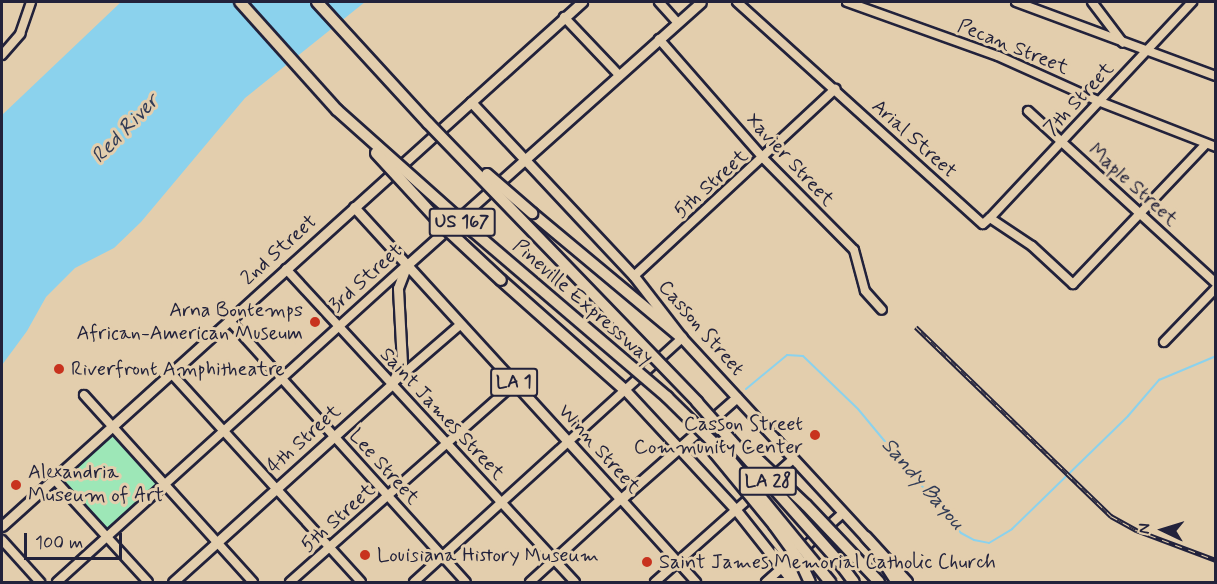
<!DOCTYPE html>
<html>
<head>
<meta charset="utf-8">
<style>
  body { margin:0 }
  #map { position:relative; width:1217px; height:584px; overflow:hidden; background:#e3cead; font-family:Mynerve,sans-serif }
  div>[style] { position:absolute }
  [style*='--x'] { left:calc(var(--x)*1px); top:calc(var(--y)*1px); width:calc(var(--w)*1px); rotate:calc(var(--a)*1deg) }
  .green>* { inset:0; background:#9de7b7; transform-origin:0 0 }
  .water>* { inset:0; background:#8bd2ed }
  .stream>* { height:2px; margin:-1px; padding:0 1px; transform-origin:1px; border-radius:1px; background:#8bd2ed }
  .roads { filter:drop-shadow(2px 0 #22223b) drop-shadow(-2px 0 #22223b) drop-shadow(0 2px #22223b) drop-shadow(0 -2px #22223b) }
  .minor>* { height:8px; margin:-4px; padding:0 4px; transform-origin:4px; border-radius:4px; background:#e3cead }
  .major>* { height:9px; margin:-4.5px; padding:0 4.5px; transform-origin:4.5px; border-radius:4.5px; background:#e3cead }
  .highway>* { height:10px; margin:-5px; padding:0 5px; transform-origin:5px; border-radius:5px; background:#e3cead }
  .rail>* { height:4.5px; margin-top:-2.25px; transform-origin:0; background:repeating-linear-gradient(90deg,#e3cead 0 7px,#22223b 0 14px); box-sizing:border-box; border-block:2px solid #22223b }
  .bridges { filter:drop-shadow(2px 0 #22223b) drop-shadow(-2px 0 #22223b) drop-shadow(0 2px #22223b) drop-shadow(0 -2px #22223b) }
  .highway-bridge>* { height:10px; margin:-5px; padding:0 5px; transform-origin:5px; border-radius:5px; background:#e3cead }
  .dots>* { width:16px; height:16px; translate:-50% -50%; box-sizing:border-box; border:3px solid #e3cead; border-radius:50% }
  span { translate:-50% -50%; white-space:nowrap; text-align:center; line-height:1.15; -webkit-text-stroke:6px #e3cead; paint-order:stroke }
  .shield-label span { padding:2px 4px; background:#e3cead; border:2px solid; border-radius:4px; -webkit-text-stroke-width:0 }
  .shield-label { font-size:18px; color:#22223b; font-weight:700 }
  .street-label { font-size:20px; color:#22223b }
  .poi-label { font-size:20px; color:#22223b }
  .right { translate:-100% -50%; text-align:right }
  .left { translate:0 -50%; text-align:left }
  .water-label { font-size:21px; color:#323c56; font-style:italic }
  .frame { position:absolute; inset:0; border:3px solid #22223b; pointer-events:none }
  .north { position:absolute; left:1133px; top:500px; width:60px; height:60px; -webkit-text-stroke:4px #e3cead; paint-order:stroke; rotate:274deg; font-size:16px; font-weight:700; line-height:24px; text-align:center; color:#22223b }
  .north::after { content:''; display:block; margin:auto; width:21px; height:27px; background:#22223b; clip-path:polygon(50% 0,100% 100%,50% 72%,0 100%) }
  .scale { position:absolute; left:24px; top:533px; width:98px; height:27px; box-sizing:border-box; border:3px solid #22223b; border-top:0; padding-left:8px; font-size:18px; line-height:21px; white-space:nowrap; color:#22223b; -webkit-text-stroke:4px #e3cead; paint-order:stroke }
</style>
</head>
<body>
<div id="map">
  <div class="green">
    <i style="left:109px;top:431px;width:72px;height:72px;rotate:46deg"></i>
  </div>
  <div class="water">
    <i style="clip-path:polygon(121px 2px,365px 2px,245px 98px,141px 222px,114px 248px,75px 268px,46px 297px,27px 331px,2px 365px,2px 115px)"></i>
  </div>
  <div class="stream">
    <i style="--x:746;--y:389;--w:53;--a:-39.7"></i>
    <i style="--x:787;--y:355;--w:16;--a:4"></i>
    <i style="--x:803;--y:356;--w:76;--a:43.9"></i>
    <i style="--x:858;--y:409;--w:161;--a:50.3"></i>
    <i style="--x:961;--y:533;--w:15;--a:28"></i>
    <i style="--x:974;--y:540;--w:15;--a:11"></i>
    <i style="--x:989;--y:543;--w:27;--a:-31"></i>
    <i style="--x:1012;--y:529;--w:162;--a:-44.2"></i>
    <i style="--x:1128;--y:416;--w:48;--a:-49.3"></i>
    <i style="--x:1159;--y:380;--w:62;--a:-22.8"></i>
  </div>
  <div class="roads">
    <div class="minor">
      <i style="--x:659;--y:2;--w:27;--a:48"></i>
      <i style="--x:737;--y:2;--w:331;--a:42.1"></i>
      <i style="--x:983;--y:224;--w:9;--a:-41"></i>
      <i style="--x:990;--y:218;--w:50;--a:33.7"></i>
      <i style="--x:1032;--y:246;--w:56;--a:42.8"></i>
      <i style="--x:1073;--y:284;--w:193;--a:-46.5"></i>
      <i style="--x:847;--y:2;--w:160;--a:19.7"></i>
      <i style="--x:998;--y:56;--w:110;--a:24.2"></i>
      <i style="--x:1098;--y:101;--w:127;--a:21.3"></i>
      <i style="--x:1016;--y:2;--w:213;--a:20.3"></i>
      <i style="--x:1092;--y:2;--w:51;--a:52.9"></i>
      <i style="--x:564;--y:17;--w:80;--a:46.5"></i>
      <i style="--x:659;--y:39;--w:158;--a:48.8"></i>
      <i style="--x:763;--y:158;--w:129;--a:45.3"></i>
      <i style="--x:854;--y:250;--w:42;--a:75"></i>
      <i style="--x:865;--y:291;--w:25;--a:48"></i>
      <i style="--x:2;--y:55;--w:28;--a:-49"></i>
      <i style="--x:20;--y:34;--w:34;--a:-71"></i>
      <i style="--x:1028;--y:111;--w:255;--a:42.5"></i>
      <i style="--x:990;--y:218;--w:296;--a:-46.9"></i>
      <i style="--x:286;--y:269;--w:426;--a:47.3"></i>
      <i style="--x:634;--y:276;--w:275;--a:-42.9"></i>
      <i style="--x:229;--y:320;--w:353;--a:47.9"></i>
      <i style="--x:1164;--y:342;--w:75;--a:-46.1"></i>
      <i style="--x:171;--y:373;--w:282;--a:47.7"></i>
      <i style="--x:395;--y:381;--w:87;--a:-40.8"></i>
      <i style="--x:84;--y:395;--w:252;--a:47.9"></i>
      <i style="--x:54;--y:479;--w:139;--a:47.6"></i>
      <i style="--x:2;--y:540;--w:57;--a:47.9"></i>
      <i style="--x:57;--y:582;--w:471;--a:-42.2"></i>
      <i style="--x:290;--y:582;--w:300;--a:-41.5"></i>
      <i style="--x:414;--y:582;--w:362;--a:-42.3"></i>
      <i style="--x:530;--y:582;--w:123;--a:-42.4"></i>
      <i style="--x:621;--y:499;--w:112;--a:47.9"></i>
      <i style="--x:655;--y:582;--w:185;--a:-41.7"></i>
      <i style="--x:766;--y:582;--w:103;--a:-41.9"></i>
      <i style="--x:776;--y:582;--w:12;--a:0"></i>
    </div>
    <div class="major">
      <i style="--x:471;--y:102;--w:238;--a:46.9"></i>
      <i style="--x:634;--y:276;--w:78;--a:52.3"></i>
      <i style="--x:682;--y:338;--w:277;--a:47.3"></i>
      <i style="--x:354;--y:207;--w:396;--a:47.6"></i>
      <i style="--x:621;--y:499;--w:154;--a:-41.3"></i>
      <i style="--x:625;--y:390;--w:163;--a:47.2"></i>
      <i style="--x:736;--y:510;--w:92;--a:51.6"></i>
      <i style="--x:2;--y:526;--w:782;--a:-42.1"></i>
      <i style="--x:879;--y:556;--w:31;--a:57"></i>
      <i style="--x:173;--y:582;--w:295;--a:-42.1"></i>
      <i style="--x:392;--y:384;--w:23;--a:-65"></i>
      <i style="--x:402;--y:363;--w:75;--a:-93.1"></i>
      <i style="--x:398;--y:288;--w:25;--a:-69"></i>
      <i style="--x:407;--y:265;--w:394;--a:-41.8"></i>
    </div>
    <div class="highway">
      <i style="--x:532;--y:213;--w:195;--a:39.8"></i>
      <i style="--x:501;--y:280;--w:166;--a:41.6"></i>
      <i style="--x:866;--y:537;--w:61;--a:47.7"></i>
      <i style="--x:838;--y:561;--w:26;--a:53"></i>
      <i style="--x:783;--y:567;--w:25;--a:37"></i>
    </div>
  </div>
  <div class="rail">
    <i style="--x:916;--y:327;--w:272;--a:44.1"></i>
    <i style="--x:1111;--y:516;--w:29;--a:29"></i>
    <i style="--x:1136;--y:530;--w:85;--a:20.6"></i>
  </div>
  <div class="bridges">
    <div class="highway-bridge">
      <i style="--x:240;--y:2;--w:145;--a:48.1"></i>
      <i style="--x:337;--y:110;--w:183;--a:41.7"></i>
      <i style="--x:474;--y:232;--w:254;--a:40.5"></i>
      <i style="--x:667;--y:397;--w:84;--a:44.5"></i>
      <i style="--x:727;--y:456;--w:163;--a:50.7"></i>
      <i style="--x:317;--y:2;--w:164;--a:47.5"></i>
      <i style="--x:428;--y:123;--w:388;--a:46"></i>
      <i style="--x:697;--y:402;--w:213;--a:48.4"></i>
      <i style="--x:376;--y:153;--w:99;--a:47.5"></i>
      <i style="--x:443;--y:226;--w:79;--a:43"></i>
      <i style="--x:487;--y:174;--w:60;--a:40.9"></i>
      <i style="--x:710;--y:447;--w:101;--a:50.6"></i>
      <i style="--x:774;--y:525;--w:44;--a:54.2"></i>
      <i style="--x:800;--y:561;--w:23;--a:65"></i>
      <i style="--x:752;--y:454;--w:74;--a:43.4"></i>
      <i style="--x:806;--y:505;--w:106;--a:46.5"></i>
    </div>
  </div>
  <div class="dots">
    <i style="left:315px;top:322px;background:#c8321e"></i>
    <i style="left:59px;top:369px;background:#c8321e"></i>
    <i style="left:815px;top:435px;background:#c8321e"></i>
    <i style="left:16px;top:485px;background:#c8321e"></i>
    <i style="left:365px;top:555px;background:#c8321e"></i>
    <i style="left:647px;top:562px;background:#c8321e"></i>
  </div>
  <div class="shield-label">
    <span style="left:462px;top:222px">US 167</span>
    <span style="left:514px;top:382px">LA 1</span>
    <span style="left:768px;top:481px">LA 28</span>
  </div>
  <div class="street-label">
    <span style="left:1013px;top:47px;rotate:22deg">Pecan Street</span>
    <span style="left:1079px;top:99px;rotate:-47deg">7th Street</span>
    <span style="left:914px;top:139px;rotate:42deg">Arial Street</span>
    <span style="left:790px;top:160px;rotate:47deg">Xavier Street</span>
    <span style="left:711px;top:184px;rotate:-42deg">5th Street</span>
    <span style="left:1133px;top:185px;rotate:42deg">Maple Street</span>
    <span style="left:279px;top:250px;rotate:-42deg">2nd Street</span>
    <span style="left:366px;top:278px;rotate:-42deg">3rd Street</span>
    <span style="left:583px;top:302px;rotate:41deg">Pineville Expressway</span>
    <span style="left:701px;top:328px;rotate:49deg">Casson Street</span>
    <span style="left:442px;top:414px;rotate:47deg">Saint James Street</span>
    <span style="left:304px;top:439px;rotate:-42deg">4th Street</span>
    <span style="left:599px;top:449px;rotate:48deg">Winn Street</span>
    <span style="left:384px;top:467px;rotate:48deg">Lee Street</span>
    <span style="left:338px;top:518px;rotate:-42deg">5th Street</span>
  </div>
  <div class="poi-label">
    <span class="right" style="left:303px;top:322px">Arna Bontemps<br>African-American Museum</span>
    <span class="left" style="left:71px;top:369px">Riverfront Amphitheatre</span>
    <span class="right" style="left:803px;top:436px">Casson Street<br>Community Center</span>
    <span class="left" style="left:28px;top:484px">Alexandria<br>Museum of Art</span>
    <span class="left" style="left:377px;top:555px">Louisiana History Museum</span>
    <span class="left" style="left:659px;top:562px">Saint James Memorial Catholic Church</span>
  </div>
  <div class="water-label">
    <span style="left:125px;top:129px;rotate:-46deg">Red River</span>
    <span style="left:923px;top:484px;rotate:49deg">Sandy Bayou</span>
  </div>
  <div class="frame"></div>
  <div class="north">N</div>
  <div class="scale">100 m</div>
</div>
</body>
</html>
